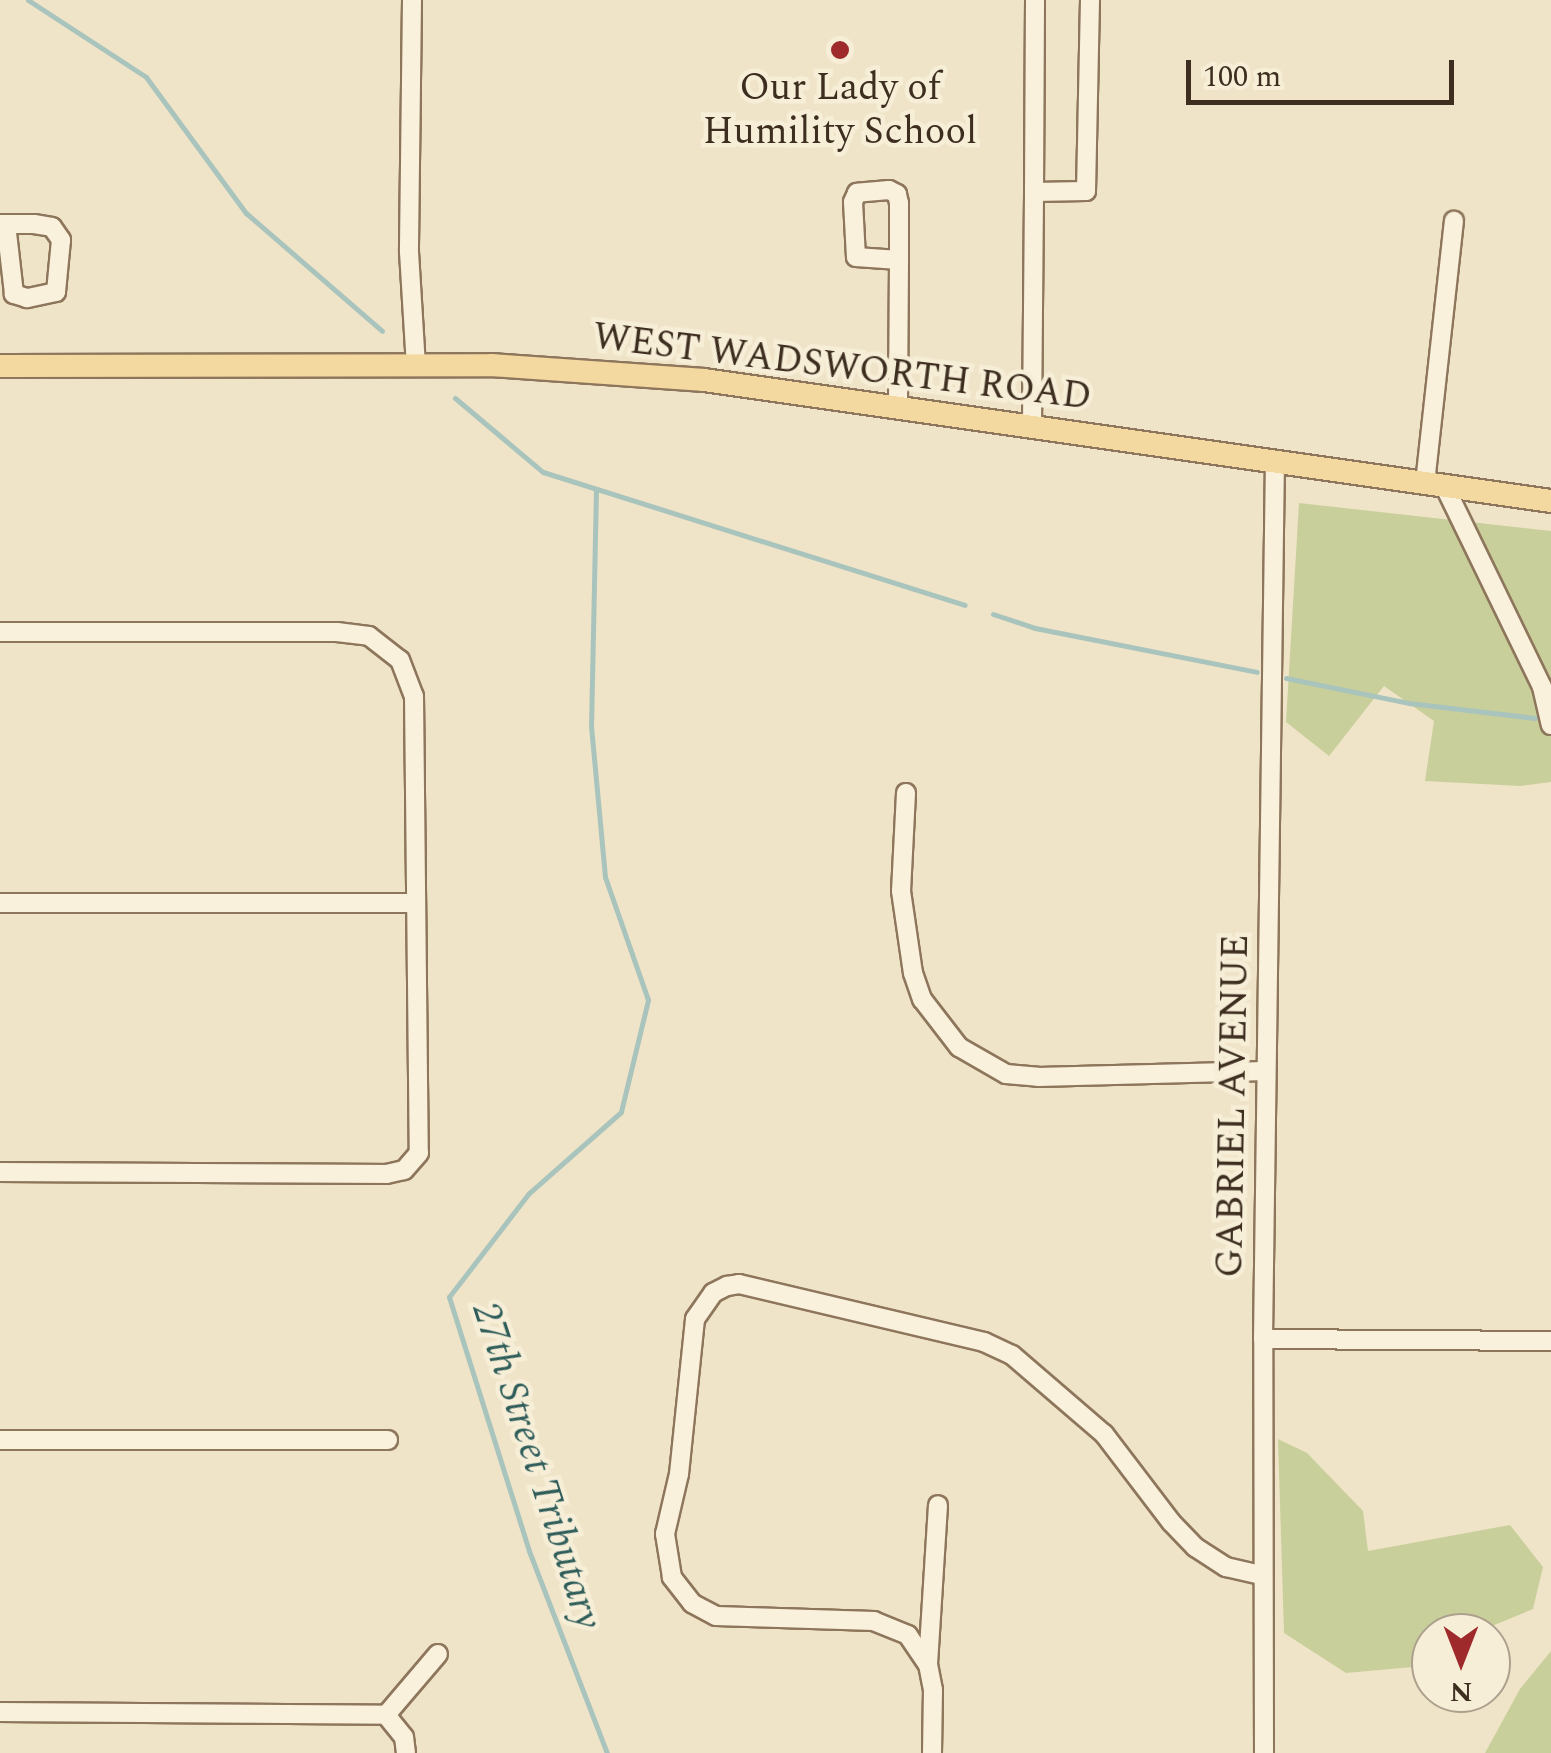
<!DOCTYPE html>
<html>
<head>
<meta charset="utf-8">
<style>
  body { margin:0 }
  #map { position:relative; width:1551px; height:1753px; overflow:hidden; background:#f0e4c8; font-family:Spectral,serif }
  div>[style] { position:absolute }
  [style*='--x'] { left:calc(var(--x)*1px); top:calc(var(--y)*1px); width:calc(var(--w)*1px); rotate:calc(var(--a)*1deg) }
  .green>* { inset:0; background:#c9cf9b }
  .stream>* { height:5px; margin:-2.5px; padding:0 2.5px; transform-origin:2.5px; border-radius:2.5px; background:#a9c4bc }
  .roads { filter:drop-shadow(2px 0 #8d765c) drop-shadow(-2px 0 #8d765c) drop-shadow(0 2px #8d765c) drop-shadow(0 -2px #8d765c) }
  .minor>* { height:18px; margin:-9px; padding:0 9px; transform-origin:9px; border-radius:9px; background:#faf1dc }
  .major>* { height:22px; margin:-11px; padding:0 11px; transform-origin:11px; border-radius:11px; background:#f3d9a0 }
  .dots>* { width:28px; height:28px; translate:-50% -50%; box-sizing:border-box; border:5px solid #f7eed8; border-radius:50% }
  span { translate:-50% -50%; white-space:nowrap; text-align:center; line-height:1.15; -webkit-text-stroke:9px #f7eed8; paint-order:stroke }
  .poi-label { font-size:38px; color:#3d2e20 }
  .street-label { font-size:38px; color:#3d2e20 }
  .water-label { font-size:40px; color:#2f5d5a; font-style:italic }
  .north { position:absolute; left:1411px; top:1613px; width:100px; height:100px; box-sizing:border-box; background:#f7eed8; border:2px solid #ada18e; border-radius:50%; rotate:180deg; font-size:28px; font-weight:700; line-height:40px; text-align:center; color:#3d2e20 }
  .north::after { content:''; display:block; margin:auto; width:35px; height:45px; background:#9e2a2b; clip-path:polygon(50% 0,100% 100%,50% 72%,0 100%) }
  .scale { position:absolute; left:1186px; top:60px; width:268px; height:45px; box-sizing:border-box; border:5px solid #3d2e20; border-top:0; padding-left:12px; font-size:30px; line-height:35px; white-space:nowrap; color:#3d2e20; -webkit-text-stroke:8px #f7eed8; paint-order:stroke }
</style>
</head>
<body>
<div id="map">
  <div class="green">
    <i style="clip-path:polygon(1299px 503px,1551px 531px,1551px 782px,1520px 786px,1425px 781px,1434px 721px,1384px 686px,1329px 756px,1286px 722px)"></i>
    <i style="clip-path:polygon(1278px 1439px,1307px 1453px,1363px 1511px,1368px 1551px,1510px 1525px,1543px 1567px,1533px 1609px,1475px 1633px,1431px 1633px,1431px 1657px,1413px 1667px,1346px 1673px,1284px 1633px)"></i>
    <i style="clip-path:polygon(1551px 1651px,1551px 1753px,1485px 1753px,1520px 1689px)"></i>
  </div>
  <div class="stream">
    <i style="--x:28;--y:0;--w:141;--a:33.1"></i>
    <i style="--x:146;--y:77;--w:169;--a:53.7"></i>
    <i style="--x:246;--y:213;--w:180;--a:40.9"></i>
    <i style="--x:455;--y:398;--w:115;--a:40.1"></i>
    <i style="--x:543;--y:472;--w:442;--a:17.5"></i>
    <i style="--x:596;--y:489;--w:237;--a:91.2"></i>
    <i style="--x:591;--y:726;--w:152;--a:84.7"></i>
    <i style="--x:605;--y:877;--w:130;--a:70.7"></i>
    <i style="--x:648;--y:1000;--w:115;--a:103.6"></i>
    <i style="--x:621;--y:1112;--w:123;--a:138.6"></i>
    <i style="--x:529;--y:1193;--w:131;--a:127.6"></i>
    <i style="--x:449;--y:1297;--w:266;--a:72.5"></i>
    <i style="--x:529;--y:1551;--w:217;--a:68.9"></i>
    <i style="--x:993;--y:614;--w:44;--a:18.4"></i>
    <i style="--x:1035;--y:628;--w:226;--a:11.2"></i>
    <i style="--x:1286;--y:678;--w:126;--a:11.5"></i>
    <i style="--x:1409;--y:703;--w:127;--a:6.8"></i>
  </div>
  <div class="roads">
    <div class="minor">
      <i style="--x:412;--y:0;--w:252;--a:90.7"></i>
      <i style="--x:409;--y:252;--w:113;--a:86.5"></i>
      <i style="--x:1034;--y:192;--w:192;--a:-89.7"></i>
      <i style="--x:0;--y:224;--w:34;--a:0"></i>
      <i style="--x:34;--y:224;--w:18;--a:9"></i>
      <i style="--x:52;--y:227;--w:16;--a:55"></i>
      <i style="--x:61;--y:240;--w:52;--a:95.5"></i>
      <i style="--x:56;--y:292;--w:30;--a:168"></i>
      <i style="--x:27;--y:298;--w:14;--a:-163"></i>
      <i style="--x:14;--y:294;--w:70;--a:-96.5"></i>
      <i style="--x:898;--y:404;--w:144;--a:-89.6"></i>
      <i style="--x:899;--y:260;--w:57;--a:-90"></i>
      <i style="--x:899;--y:203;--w:9;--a:-103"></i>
      <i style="--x:897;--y:194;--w:9;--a:-153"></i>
      <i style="--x:889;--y:190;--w:32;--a:175"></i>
      <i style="--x:857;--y:193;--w:10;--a:114"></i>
      <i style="--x:853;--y:202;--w:55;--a:86.9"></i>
      <i style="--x:856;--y:257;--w:43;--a:4"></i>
      <i style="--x:1032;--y:424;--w:232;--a:-89.5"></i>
      <i style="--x:1034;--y:192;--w:52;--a:-1.1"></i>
      <i style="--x:1086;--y:191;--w:191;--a:-88.8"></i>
      <i style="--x:1425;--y:483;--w:264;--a:-83.7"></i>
      <i style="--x:1444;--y:485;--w:225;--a:64.1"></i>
      <i style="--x:1542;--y:687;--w:39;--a:77"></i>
      <i style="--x:0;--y:632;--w:337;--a:0"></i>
      <i style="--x:337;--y:632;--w:32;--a:7"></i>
      <i style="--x:369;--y:636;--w:39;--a:38"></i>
      <i style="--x:400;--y:660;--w:39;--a:69"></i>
      <i style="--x:414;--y:696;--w:457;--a:89.4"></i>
      <i style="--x:419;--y:1153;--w:23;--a:131"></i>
      <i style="--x:404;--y:1170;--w:18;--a:167"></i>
      <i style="--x:386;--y:1174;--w:386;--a:-179.7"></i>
      <i style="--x:906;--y:793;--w:98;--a:92.9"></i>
      <i style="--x:901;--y:891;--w:83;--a:81.7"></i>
      <i style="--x:913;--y:973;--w:28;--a:71"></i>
      <i style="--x:922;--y:999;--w:61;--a:52.4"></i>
      <i style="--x:959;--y:1047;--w:54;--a:29.9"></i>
      <i style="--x:1006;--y:1074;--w:32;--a:5"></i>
      <i style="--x:1038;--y:1077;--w:228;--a:-1.5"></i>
      <i style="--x:0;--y:903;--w:416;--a:0"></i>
      <i style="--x:1263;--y:1339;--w:288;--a:0.4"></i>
      <i style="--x:0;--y:1440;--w:388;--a:0"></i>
      <i style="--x:928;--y:1664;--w:159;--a:-86.4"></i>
      <i style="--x:0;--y:1712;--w:386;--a:0.4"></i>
      <i style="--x:386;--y:1715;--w:80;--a:-49.6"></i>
      <i style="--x:386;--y:1715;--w:28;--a:51"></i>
      <i style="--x:404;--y:1737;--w:16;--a:83"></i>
      <i style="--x:932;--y:1753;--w:63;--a:-89.1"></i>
      <i style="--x:933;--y:1690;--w:25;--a:-101"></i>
      <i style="--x:928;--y:1665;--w:36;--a:-124"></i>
      <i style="--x:908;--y:1635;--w:37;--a:-158"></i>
      <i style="--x:874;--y:1621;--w:158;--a:-178.2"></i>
      <i style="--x:716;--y:1616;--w:27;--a:-152"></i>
      <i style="--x:692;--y:1603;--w:33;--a:-128"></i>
      <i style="--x:672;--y:1577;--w:44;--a:-99.2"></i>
      <i style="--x:665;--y:1534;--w:62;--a:-76.9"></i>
      <i style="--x:679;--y:1474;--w:156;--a:-84.1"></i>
      <i style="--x:695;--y:1319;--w:32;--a:-55"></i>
      <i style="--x:713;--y:1293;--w:16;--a:-27"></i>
      <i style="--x:727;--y:1286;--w:12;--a:-9"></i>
      <i style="--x:739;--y:1284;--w:252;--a:13.3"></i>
      <i style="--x:984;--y:1342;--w:31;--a:25"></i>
      <i style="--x:1012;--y:1355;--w:121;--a:40.7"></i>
      <i style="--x:1104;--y:1434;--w:111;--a:52.7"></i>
      <i style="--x:1171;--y:1522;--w:35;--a:46"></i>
      <i style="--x:1195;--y:1547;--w:37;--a:33"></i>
      <i style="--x:1226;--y:1567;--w:37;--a:13"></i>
      <i style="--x:1264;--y:1753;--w:414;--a:-90.1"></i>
      <i style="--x:1263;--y:1339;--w:879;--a:-89.22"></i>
    </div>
    <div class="major">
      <i style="--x:0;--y:366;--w:491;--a:-0.1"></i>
      <i style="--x:491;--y:365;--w:214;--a:4"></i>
      <i style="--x:704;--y:380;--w:856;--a:8.13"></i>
    </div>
  </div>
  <div class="dots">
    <i style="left:840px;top:50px;background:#9e2a2b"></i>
  </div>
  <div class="poi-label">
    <span style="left:840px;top:111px">Our Lady of<br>Humility School</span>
  </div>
  <div class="street-label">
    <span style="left:842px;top:368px;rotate:7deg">WEST WADSWORTH ROAD</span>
    <span style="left:1234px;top:1106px;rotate:-89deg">GABRIEL AVENUE</span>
  </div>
  <div class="water-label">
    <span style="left:536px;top:1466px;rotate:72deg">27th Street Tributary</span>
  </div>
  <div class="north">N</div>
  <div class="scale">100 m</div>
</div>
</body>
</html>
